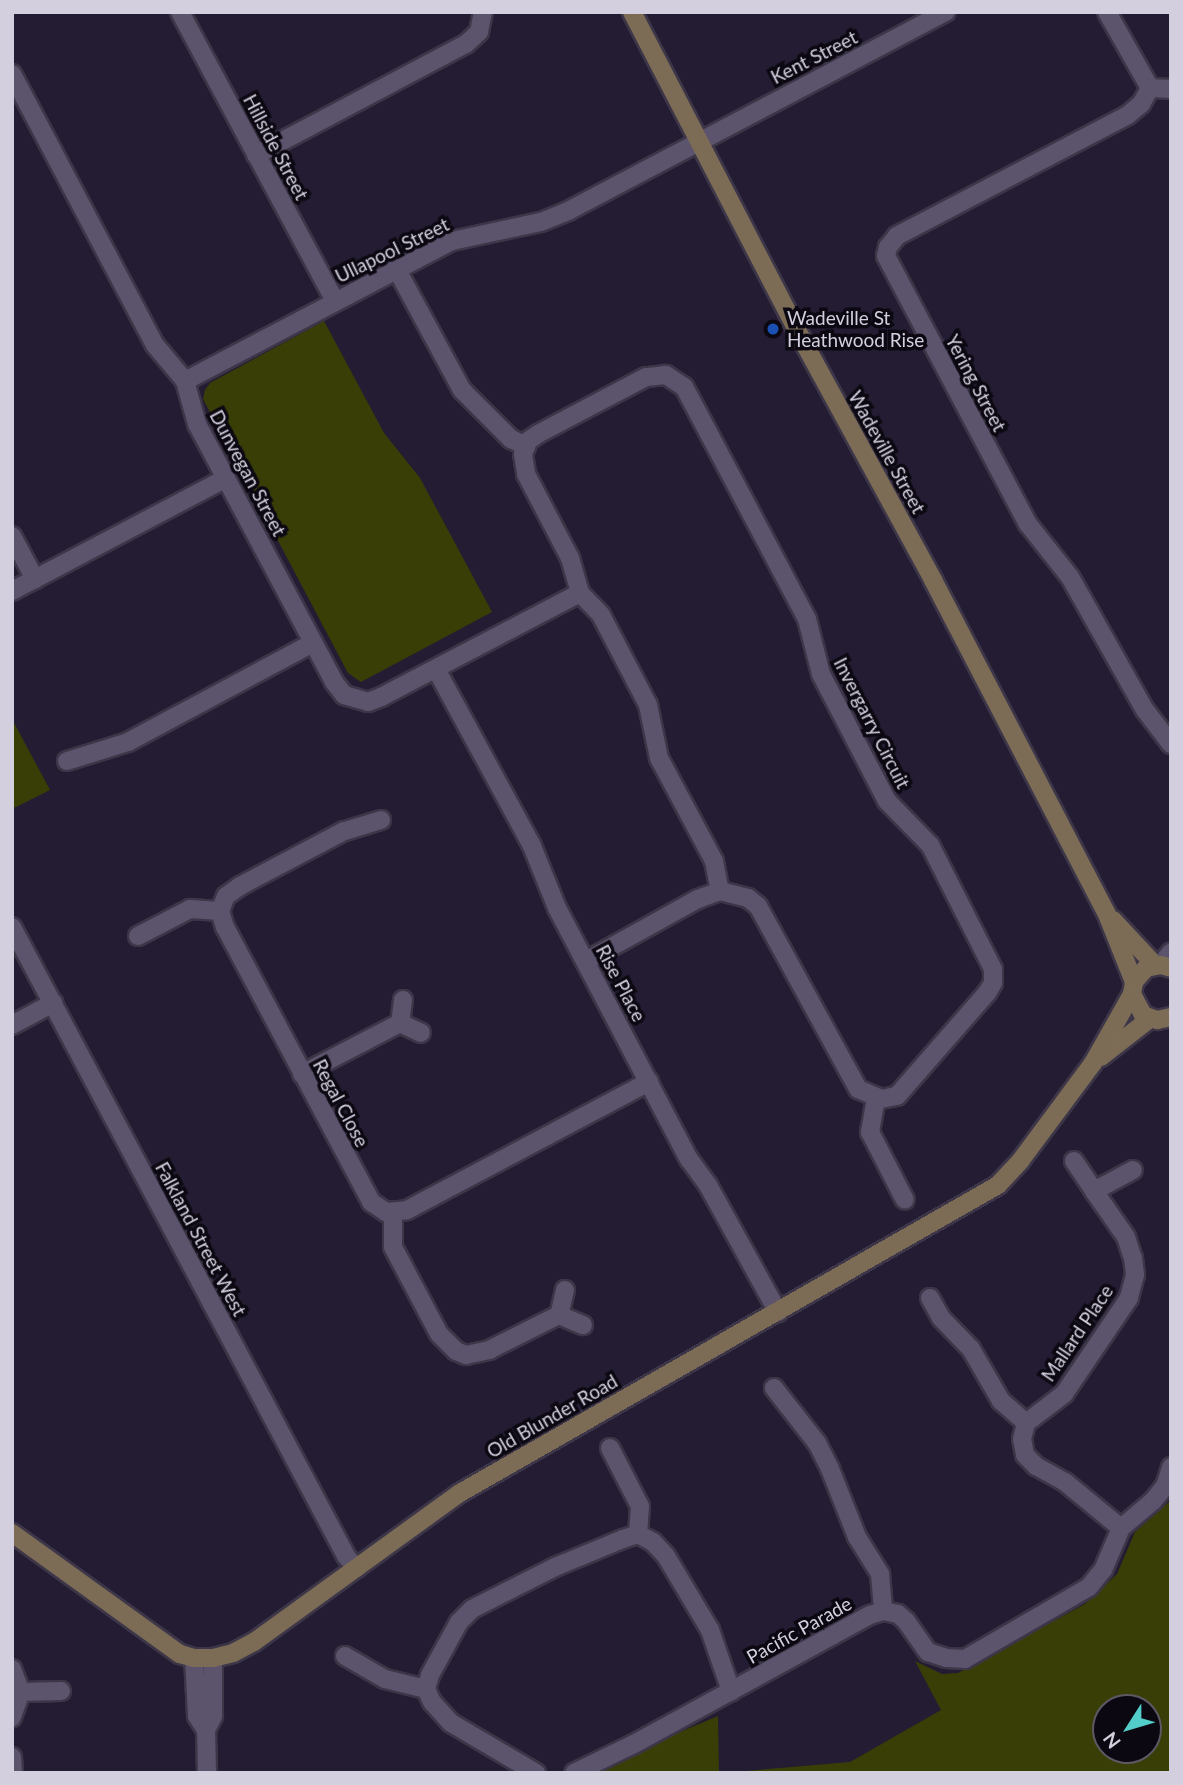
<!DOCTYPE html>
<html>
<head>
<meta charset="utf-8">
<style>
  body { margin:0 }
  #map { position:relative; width:1183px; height:1785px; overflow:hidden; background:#241c32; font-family:Lato,sans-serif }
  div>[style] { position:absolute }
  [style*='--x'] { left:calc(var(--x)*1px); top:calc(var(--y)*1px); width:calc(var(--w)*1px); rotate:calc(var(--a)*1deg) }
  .green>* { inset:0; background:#393e06 }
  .roads { filter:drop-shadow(2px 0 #3d3648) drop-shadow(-2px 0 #3d3648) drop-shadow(0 2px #3d3648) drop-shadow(0 -2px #3d3648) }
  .minor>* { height:18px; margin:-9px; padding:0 9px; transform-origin:9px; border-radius:9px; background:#5c536c }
  .tertiary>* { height:18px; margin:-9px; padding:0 9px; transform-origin:9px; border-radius:9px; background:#5c536c }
  .secondary>* { height:18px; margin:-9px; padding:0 9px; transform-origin:9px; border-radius:9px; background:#7c6c56 }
  .dots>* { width:19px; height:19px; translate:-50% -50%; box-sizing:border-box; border:4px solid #0c0812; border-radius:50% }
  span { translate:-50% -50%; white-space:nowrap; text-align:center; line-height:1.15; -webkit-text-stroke:7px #0c0812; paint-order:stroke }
  .street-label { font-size:19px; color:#d3cfde }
  .poi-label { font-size:19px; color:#d3cfde }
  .left { translate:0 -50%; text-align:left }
  .frame { position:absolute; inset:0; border:14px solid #d3cfde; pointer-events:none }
  .north { position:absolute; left:1092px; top:1694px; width:70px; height:70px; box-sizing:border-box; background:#0c0812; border:2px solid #5c5864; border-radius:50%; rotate:233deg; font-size:19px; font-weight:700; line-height:28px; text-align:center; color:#d3cfde }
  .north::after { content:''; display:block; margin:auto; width:24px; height:32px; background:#53cdc9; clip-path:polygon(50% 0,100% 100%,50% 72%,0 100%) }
</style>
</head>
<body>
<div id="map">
  <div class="green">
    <i style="clip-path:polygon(324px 321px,384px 433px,420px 478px,492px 612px,361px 682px,348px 673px,203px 399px,205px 390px,210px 383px)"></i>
    <i style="clip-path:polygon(12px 719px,50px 790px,12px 809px)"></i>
    <i style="clip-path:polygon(evenodd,1171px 1500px,1171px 1773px,723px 1773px,850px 1762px,941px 1710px,915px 1661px,942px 1674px,958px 1673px,1085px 1604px,1117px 1574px,1135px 1532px,1171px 1500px,1148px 1708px,1148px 1750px,1106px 1750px,1106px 1708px,1148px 1708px)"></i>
    <i style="clip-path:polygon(718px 1716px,719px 1773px,590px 1773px,602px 1765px)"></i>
  </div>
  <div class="roads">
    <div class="minor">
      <i style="--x:180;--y:12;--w:328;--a:61.8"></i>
      <i style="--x:1107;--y:12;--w:87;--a:60.5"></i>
      <i style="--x:12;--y:74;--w:306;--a:62.2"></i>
      <i style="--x:155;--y:345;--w:47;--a:50.2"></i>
      <i style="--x:185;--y:381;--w:45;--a:74.4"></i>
      <i style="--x:197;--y:424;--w:292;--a:62"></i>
      <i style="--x:334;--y:682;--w:16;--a:52"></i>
      <i style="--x:344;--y:695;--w:25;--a:16"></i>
      <i style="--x:368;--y:702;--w:14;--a:-21"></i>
      <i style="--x:381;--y:697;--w:225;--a:-27.6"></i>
      <i style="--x:580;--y:593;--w:30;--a:46"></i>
      <i style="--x:601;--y:615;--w:102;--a:62.4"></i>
      <i style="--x:648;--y:705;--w:54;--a:78.3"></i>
      <i style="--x:659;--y:758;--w:117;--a:61.9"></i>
      <i style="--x:714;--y:861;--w:31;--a:79"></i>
      <i style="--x:720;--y:891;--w:29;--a:14"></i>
      <i style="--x:748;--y:898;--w:13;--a:39"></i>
      <i style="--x:758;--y:906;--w:209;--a:61.3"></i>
      <i style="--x:858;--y:1089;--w:25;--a:23"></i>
      <i style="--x:881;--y:1099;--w:16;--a:-11"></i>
      <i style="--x:897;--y:1096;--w:137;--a:-48.9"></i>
      <i style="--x:987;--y:993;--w:12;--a:-59"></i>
      <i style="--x:993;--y:983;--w:14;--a:-90"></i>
      <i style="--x:993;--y:969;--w:139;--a:-116.9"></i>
      <i style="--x:930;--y:845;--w:62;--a:-134.3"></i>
      <i style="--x:887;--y:801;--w:143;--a:-117.5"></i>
      <i style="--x:821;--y:674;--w:57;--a:-104.3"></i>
      <i style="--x:807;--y:619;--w:263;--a:-117.9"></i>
      <i style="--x:684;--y:387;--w:22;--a:-146"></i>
      <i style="--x:666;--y:375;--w:20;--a:174"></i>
      <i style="--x:646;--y:377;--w:122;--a:152.2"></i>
      <i style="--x:538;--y:434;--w:12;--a:145"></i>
      <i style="--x:528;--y:441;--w:14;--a:111"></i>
      <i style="--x:523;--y:454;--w:20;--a:81"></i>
      <i style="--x:526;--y:474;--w:95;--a:62.4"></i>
      <i style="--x:570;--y:558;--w:36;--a:74"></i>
      <i style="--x:1171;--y:89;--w:21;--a:-177"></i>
      <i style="--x:1150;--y:88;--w:18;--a:119"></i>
      <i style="--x:1141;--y:104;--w:17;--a:140"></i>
      <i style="--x:1128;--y:115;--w:261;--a:152.4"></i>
      <i style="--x:897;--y:236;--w:14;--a:129"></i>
      <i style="--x:888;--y:247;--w:9;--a:103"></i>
      <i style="--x:886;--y:256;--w:303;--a:62.1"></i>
      <i style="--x:1028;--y:524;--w:68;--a:51.6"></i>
      <i style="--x:1070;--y:577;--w:153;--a:60.6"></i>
      <i style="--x:1145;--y:710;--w:43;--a:52.6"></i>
      <i style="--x:256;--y:155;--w:238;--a:-27.9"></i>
      <i style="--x:466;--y:44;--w:18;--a:-43"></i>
      <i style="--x:479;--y:32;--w:20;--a:-79"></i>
      <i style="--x:396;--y:268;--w:139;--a:61.6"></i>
      <i style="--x:462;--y:390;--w:69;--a:45"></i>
      <i style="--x:511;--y:439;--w:17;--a:25"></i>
      <i style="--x:185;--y:381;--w:301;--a:-27.7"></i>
      <i style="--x:452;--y:241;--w:91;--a:-12.1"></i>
      <i style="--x:541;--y:222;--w:29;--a:-22"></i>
      <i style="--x:568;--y:211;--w:427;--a:-27.8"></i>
      <i style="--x:12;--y:536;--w:49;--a:61.9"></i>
      <i style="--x:12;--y:591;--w:242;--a:-27.8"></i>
      <i style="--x:436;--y:669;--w:201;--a:61.5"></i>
      <i style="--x:532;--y:846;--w:67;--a:68"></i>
      <i style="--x:557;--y:908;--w:284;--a:62.3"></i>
      <i style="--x:689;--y:1159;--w:34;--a:54"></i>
      <i style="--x:709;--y:1187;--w:143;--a:61.1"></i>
      <i style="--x:67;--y:761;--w:64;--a:-17.3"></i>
      <i style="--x:128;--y:742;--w:210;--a:-28.2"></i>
      <i style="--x:381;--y:820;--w:39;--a:163"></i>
      <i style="--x:344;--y:831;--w:118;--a:152.1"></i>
      <i style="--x:240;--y:886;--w:17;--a:144"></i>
      <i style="--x:226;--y:896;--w:16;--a:112"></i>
      <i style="--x:220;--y:911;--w:17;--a:73"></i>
      <i style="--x:225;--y:927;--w:311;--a:62"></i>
      <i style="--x:371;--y:1202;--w:18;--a:34"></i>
      <i style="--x:386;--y:1212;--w:21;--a:-5"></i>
      <i style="--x:407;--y:1210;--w:274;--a:-27.9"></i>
      <i style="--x:12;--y:927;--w:712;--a:62.03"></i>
      <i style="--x:346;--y:1556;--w:16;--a:50"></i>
      <i style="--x:138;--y:936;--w:59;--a:-27.4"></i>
      <i style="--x:190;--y:909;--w:30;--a:4"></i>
      <i style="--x:586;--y:961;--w:128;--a:-29"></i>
      <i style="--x:698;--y:899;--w:23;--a:-20"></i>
      <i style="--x:403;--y:1000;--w:23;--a:97"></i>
      <i style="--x:400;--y:1023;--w:23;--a:25"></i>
      <i style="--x:12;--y:1025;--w:47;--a:-28.2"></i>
      <i style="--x:302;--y:1074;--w:110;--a:-27.5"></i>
      <i style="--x:876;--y:1098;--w:35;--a:100"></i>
      <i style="--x:870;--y:1132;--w:76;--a:62.8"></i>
      <i style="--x:1074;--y:1161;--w:36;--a:56"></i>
      <i style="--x:1094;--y:1191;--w:44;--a:-28.3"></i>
      <i style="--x:1094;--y:1191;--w:56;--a:55.2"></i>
      <i style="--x:1126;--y:1237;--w:22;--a:72"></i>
      <i style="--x:1133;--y:1258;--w:17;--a:83"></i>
      <i style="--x:1135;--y:1275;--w:24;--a:105"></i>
      <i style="--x:1129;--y:1298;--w:116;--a:124.1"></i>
      <i style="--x:1064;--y:1394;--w:48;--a:142.7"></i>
      <i style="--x:1026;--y:1423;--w:16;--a:104"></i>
      <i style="--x:1022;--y:1439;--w:16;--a:79"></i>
      <i style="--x:1025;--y:1455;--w:16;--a:45"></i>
      <i style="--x:1036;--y:1466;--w:33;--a:29"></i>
      <i style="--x:1065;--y:1482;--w:72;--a:39.4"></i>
      <i style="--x:393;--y:1213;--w:34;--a:90"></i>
      <i style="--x:393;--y:1247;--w:98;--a:62.1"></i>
      <i style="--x:439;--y:1334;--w:24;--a:45"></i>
      <i style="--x:456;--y:1351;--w:11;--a:22"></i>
      <i style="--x:466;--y:1355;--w:24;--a:-12"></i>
      <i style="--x:489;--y:1350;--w:78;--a:-26.6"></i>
      <i style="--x:565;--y:1290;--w:26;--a:103"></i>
      <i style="--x:559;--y:1315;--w:26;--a:23"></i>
      <i style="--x:930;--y:1298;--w:23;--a:61"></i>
      <i style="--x:941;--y:1318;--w:43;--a:45.9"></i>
      <i style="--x:971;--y:1349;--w:60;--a:60"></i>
      <i style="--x:1001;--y:1401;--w:33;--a:41"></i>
      <i style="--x:774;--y:1388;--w:70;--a:52"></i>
      <i style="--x:817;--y:1443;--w:29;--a:63"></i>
      <i style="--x:830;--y:1469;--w:73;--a:68.3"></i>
      <i style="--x:857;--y:1537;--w:44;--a:58.1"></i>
      <i style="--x:880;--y:1574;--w:37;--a:85"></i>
      <i style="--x:610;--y:1448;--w:65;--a:62.7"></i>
      <i style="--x:640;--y:1506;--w:28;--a:94"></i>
      <i style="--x:345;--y:1656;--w:46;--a:29.9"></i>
      <i style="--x:385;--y:1679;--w:42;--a:13.7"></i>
      <i style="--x:194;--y:1658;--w:58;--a:87"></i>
      <i style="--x:197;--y:1716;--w:17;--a:57"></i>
      <i style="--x:12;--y:1669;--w:25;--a:69"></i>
      <i style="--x:21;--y:1692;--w:27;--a:110"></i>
      <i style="--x:21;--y:1692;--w:40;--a:-1.4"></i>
      <i style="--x:12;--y:1757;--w:16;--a:86"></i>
      <i style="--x:207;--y:1773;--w:43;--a:-91.3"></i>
      <i style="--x:206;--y:1730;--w:16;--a:-63"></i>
      <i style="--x:213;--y:1716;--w:58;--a:-90"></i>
      <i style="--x:536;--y:1773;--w:99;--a:-149.5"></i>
      <i style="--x:451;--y:1723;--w:28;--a:-132"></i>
      <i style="--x:432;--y:1702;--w:14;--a:-115"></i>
      <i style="--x:426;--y:1689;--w:15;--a:-74"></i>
      <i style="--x:430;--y:1675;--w:60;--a:-61.3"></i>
      <i style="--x:459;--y:1622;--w:18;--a:-45"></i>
      <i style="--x:472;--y:1609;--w:93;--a:-26.8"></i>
      <i style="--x:555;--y:1567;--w:74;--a:-22.4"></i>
      <i style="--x:623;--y:1539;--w:16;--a:-18"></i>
      <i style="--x:638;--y:1534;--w:17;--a:28"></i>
      <i style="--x:653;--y:1542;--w:19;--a:47"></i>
      <i style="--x:666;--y:1556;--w:86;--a:59.3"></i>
      <i style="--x:710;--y:1630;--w:65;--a:71"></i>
      <i style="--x:574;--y:1773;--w:67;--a:-25.8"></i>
      <i style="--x:634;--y:1744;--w:269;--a:-28.7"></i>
      <i style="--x:870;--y:1615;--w:14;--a:-17"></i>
      <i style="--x:883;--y:1611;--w:15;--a:11"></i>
      <i style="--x:898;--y:1614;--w:11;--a:41"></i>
      <i style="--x:906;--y:1621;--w:38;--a:55"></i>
      <i style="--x:928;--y:1652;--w:19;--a:18"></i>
      <i style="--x:946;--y:1658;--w:19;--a:3"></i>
      <i style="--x:965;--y:1659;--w:143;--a:-30.1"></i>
      <i style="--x:1089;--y:1587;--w:22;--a:-51"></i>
      <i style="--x:1103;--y:1570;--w:46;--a:-66.8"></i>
      <i style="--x:1121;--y:1528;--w:42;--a:-40.2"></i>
      <i style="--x:1153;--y:1501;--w:19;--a:-51"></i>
      <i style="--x:1165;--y:1486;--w:20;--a:-72"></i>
    </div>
    <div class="tertiary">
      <i style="--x:1161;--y:965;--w:16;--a:-52"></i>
    </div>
    <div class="secondary">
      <i style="--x:632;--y:12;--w:360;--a:62.6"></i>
      <i style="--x:798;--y:332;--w:282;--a:61.4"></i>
      <i style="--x:933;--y:580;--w:374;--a:62.5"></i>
      <i style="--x:1106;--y:912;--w:75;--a:68.2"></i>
      <i style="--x:1113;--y:920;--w:62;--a:47"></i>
      <i style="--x:1171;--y:968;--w:10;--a:-163"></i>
      <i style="--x:1161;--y:965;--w:15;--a:169"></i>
      <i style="--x:1146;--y:968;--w:18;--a:131"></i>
      <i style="--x:1134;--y:982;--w:12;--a:99"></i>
      <i style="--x:1132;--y:994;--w:24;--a:62"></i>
      <i style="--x:1143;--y:1015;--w:15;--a:20"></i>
      <i style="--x:1157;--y:1020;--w:14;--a:-12"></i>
      <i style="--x:1101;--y:1057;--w:63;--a:-38"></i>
      <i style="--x:12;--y:1533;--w:207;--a:35.8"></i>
      <i style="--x:180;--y:1654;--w:15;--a:16"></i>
      <i style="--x:194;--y:1658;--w:19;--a:0"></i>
      <i style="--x:213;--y:1658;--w:21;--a:-14"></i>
      <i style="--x:233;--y:1653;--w:24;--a:-28"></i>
      <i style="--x:254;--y:1642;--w:254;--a:-35.9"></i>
      <i style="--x:460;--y:1493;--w:620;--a:-29.79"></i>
      <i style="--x:998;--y:1185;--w:34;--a:-47"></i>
      <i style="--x:1021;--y:1160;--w:121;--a:-53.4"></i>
      <i style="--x:1093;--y:1063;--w:79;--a:-60.5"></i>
    </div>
  </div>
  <div class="dots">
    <i style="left:773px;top:329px;background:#1a4fb4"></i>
  </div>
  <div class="street-label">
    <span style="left:814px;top:57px;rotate:-27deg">Kent Street</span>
    <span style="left:276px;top:147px;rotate:62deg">Hillside Street</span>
    <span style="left:392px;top:250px;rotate:-26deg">Ullapool Street</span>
    <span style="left:976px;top:383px;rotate:62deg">Yering Street</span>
    <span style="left:887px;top:452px;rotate:61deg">Wadeville Street</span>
    <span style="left:248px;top:473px;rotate:62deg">Dunvegan Street</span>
    <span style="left:872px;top:723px;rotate:63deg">Invergarry Circuit</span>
    <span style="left:621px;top:983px;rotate:62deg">Rise Place</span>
    <span style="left:341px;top:1103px;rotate:62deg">Regal Close</span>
    <span style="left:201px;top:1239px;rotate:62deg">Falkland Street West</span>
    <span style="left:1077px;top:1333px;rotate:-56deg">Mallard Place</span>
    <span style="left:552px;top:1416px;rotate:-30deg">Old Blunder Road</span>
    <span style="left:799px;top:1630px;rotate:-29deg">Pacific Parade</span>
  </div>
  <div class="poi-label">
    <span class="left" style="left:787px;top:329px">Wadeville St<br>Heathwood Rise</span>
  </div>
  <div class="frame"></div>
  <div class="north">N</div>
</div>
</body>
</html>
